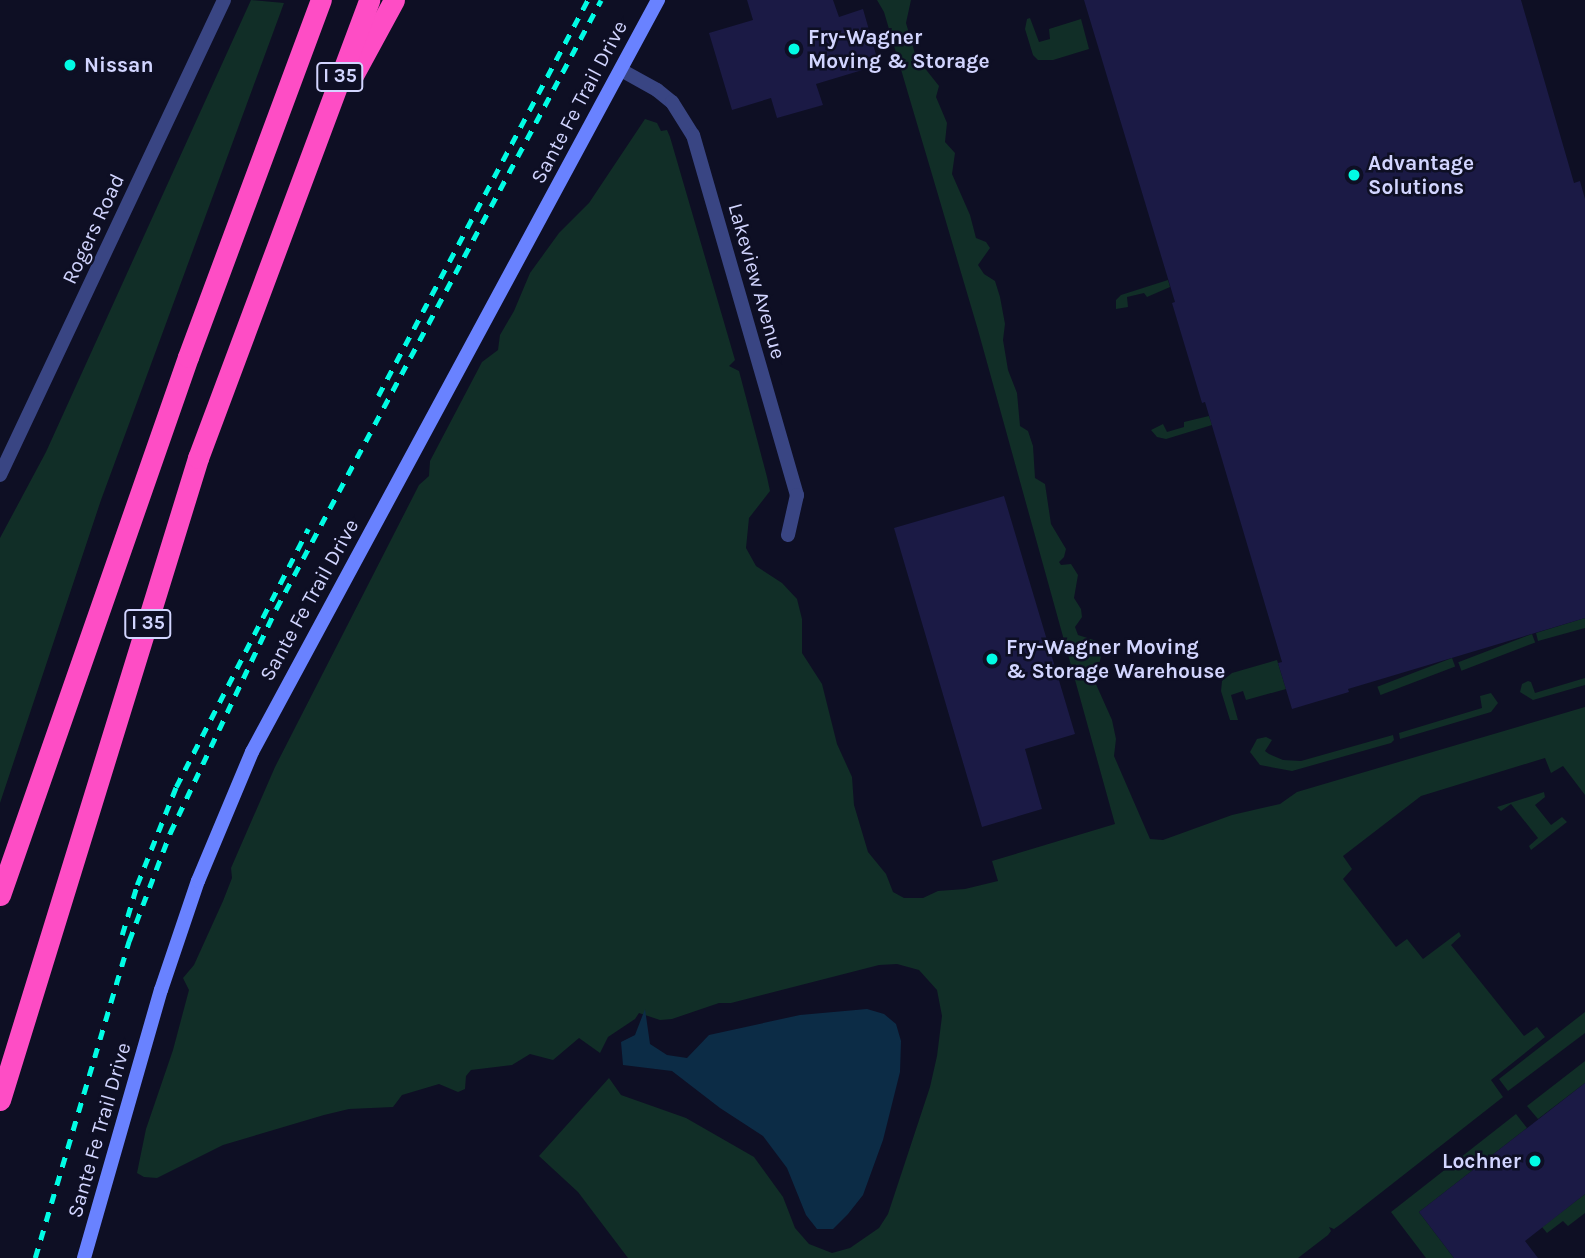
<!DOCTYPE html>
<html>
<head>
<meta charset="utf-8">
<style>
  body { margin:0 }
  #map { position:relative; width:1585px; height:1258px; overflow:hidden; background:#0e0f24; font-family:Karla,sans-serif }
  div>[style] { position:absolute }
  [style*='--x'] { left:calc(var(--x)*1px); top:calc(var(--y)*1px); width:calc(var(--w)*1px); rotate:calc(var(--a)*1deg) }
  .green>* { inset:0; background:#112e27; transform-origin:0 0 }
  .water>* { inset:0; background:#0c2c46 }
  .building>* { inset:0; background:#1b1a45 }
  .street>* { height:14px; margin:-7px; padding:0 7px; transform-origin:7px; border-radius:7px; background:#394583 }
  .secondary>* { height:14px; margin:-7px; padding:0 7px; transform-origin:7px; border-radius:7px; background:#6982ff }
  .highway>* { height:21px; margin:-10.5px; padding:0 10.5px; transform-origin:10.5px; border-radius:10.5px; background:#fe4dc5 }
  .rail>* { height:4.5px; margin-top:-2.25px; transform-origin:0; background:repeating-linear-gradient(90deg,#01fce4 0 10px,transparent 0 19px) }
  .dots>* { width:19px; height:19px; translate:-50% -50%; box-sizing:border-box; border:4px solid #0e0f24; border-radius:50% }
  span { translate:-50% -50%; white-space:nowrap; text-align:center; line-height:1.15; -webkit-text-stroke:5px #0e0f24; paint-order:stroke }
  .shield-label span { padding:2px 5px; background:#0e0f24; border:2px solid; border-radius:5px; -webkit-text-stroke-width:0 }
  .shield-label { font-size:19px; color:#d2d5ff; font-weight:700 }
  .poi-label { font-size:21px; color:#d2d5ff; font-weight:700 }
  .left { translate:0 -50%; text-align:left }
  .right { translate:-100% -50%; text-align:right }
  .street-label { font-size:21px; color:#d2d5ff }
</style>
</head>
<body>
<div id="map">
  <div class="green">
    <i style="clip-path:polygon(251px 0,284px 3px,101px 500px,0 803px,0 538px,46px 452px)"></i>
    <i style="clip-path:polygon(877px 0,911px 0,906px 23px,916px 57px,939px 86px,936px 97px,947px 123px,945px 142px,955px 153px,952px 174px,970px 215px,976px 238px,986px 242px,990px 248px,978px 265px,984px 274px,995px 281px,1000px 297px,1005px 324px,1003px 340px,1008px 370px,1017px 393px,1020px 426px,1028px 431px,1033px 446px,1035px 478px,1045px 484px,1051px 524px,1066px 549px,1064px 557px,1059px 562px,1061px 565px,1071px 564px,1078px 575px,1074px 598px,1081px 609px,1082px 617px,1075px 627px,1078px 635px,1100px 642px,1102px 652px,1095px 682px,1112px 720px,1116px 739px,1114px 756px,1150px 839px,1163px 840px,1232px 815px,1280px 804px,1297px 792px,1585px 707px,1585px 795px,1563px 766px,1551px 773px,1545px 758px,1421px 796px,1343px 856px,1352px 869px,1343px 879px,1396px 947px,1407px 939px,1423px 959px,1459px 932px,1461px 936px,1451px 945px,1524px 1036px,1537px 1027px,1545px 1037px,1491px 1080px,1503px 1097px,1341px 1224px,1334px 1229px,1329px 1227px,1331px 1231px,1328px 1235px,1298px 1258px,628px 1258px,578px 1192px,539px 1156px,609px 1078px,621px 1095px,686px 1118px,754px 1157px,783px 1197px,795px 1228px,809px 1244px,832px 1253px,850px 1248px,879px 1228px,888px 1214px,930px 1087px,937px 1056px,942px 1016px,937px 990px,919px 970px,897px 964px,879px 965px,731px 1003px,719px 1003px,672px 1019px,660px 1020px,639px 1013px,635px 1019px,608px 1037px,600px 1053px,579px 1038px,553px 1060px,530px 1054px,512px 1065px,471px 1070px,466px 1076px,465px 1089px,458px 1092px,439px 1084px,402px 1095px,393px 1107px,349px 1109px,324px 1115px,223px 1145px,157px 1178px,144px 1177px,137px 1173px,146px 1129px,173px 1050px,189px 990px,183px 978px,194px 965px,223px 901px,232px 878px,231px 868px,275px 767px,419px 485px,429px 476px,430px 461px,482px 362px,498px 350px,500px 335px,514px 311px,530px 273px,559px 233px,589px 203px,645px 119px,657px 123px,661px 131px,667px 130px,670px 137px,735px 360px,729px 366px,739px 371px,767px 477px,770px 491px,749px 518px,746px 548px,756px 566px,782px 583px,797px 599px,802px 619px,802px 653px,822px 684px,837px 744px,852px 777px,854px 805px,868px 852px,886px 874px,893px 892px,904px 898px,923px 898px,938px 891px,965px 889px,998px 881px,992px 861px,1115px 824px,978px 330px,884px 12px)"></i>
    <i style="clip-path:polygon(1030px 18px,1039px 42px,1050px 39px,1049px 29px,1081px 19px,1089px 49px,1053px 60px,1038px 60px,1033px 55px,1025px 29px,1027px 19px)"></i>
    <i style="clip-path:polygon(1168px 280px,1170px 287px,1147px 297px,1144px 293px,1127px 297px,1128px 307px,1116px 309px,1116px 300px,1121px 295px)"></i>
    <i style="clip-path:polygon(1209px 416px,1212px 425px,1166px 439px,1157px 437px,1151px 430px,1163px 424px,1167px 432px,1184px 427px,1184px 422px)"></i>
    <i style="clip-path:polygon(1585px 618px,1585px 628px,1538px 641px,1536px 633px)"></i>
    <i style="left:1532px;top:634px;width:9px;height:79px;rotate:69deg"></i>
    <i style="left:1452px;top:658px;width:9px;height:80px;rotate:69deg"></i>
    <i style="clip-path:polygon(1277px 660px,1286px 689px,1246px 700px,1243px 691px,1231px 695px,1238px 720px,1230px 720px,1221px 691px,1222px 681px,1232px 673px)"></i>
    <i style="clip-path:polygon(1585px 678px,1585px 685px,1533px 700px,1520px 692px,1522px 684px,1528px 681px,1531px 682px,1535px 693px)"></i>
    <i style="clip-path:polygon(1491px 693px,1498px 703px,1491px 712px,1400px 739px,1399px 733px,1482px 708px,1480px 696px)"></i>
    <i style="clip-path:polygon(1393px 735px,1394px 740px,1391px 743px,1292px 771px,1260px 765px,1250px 752px,1257px 739px,1266px 737px,1272px 740px,1265px 751px,1269px 754px,1283px 760px,1301px 761px)"></i>
    <i style="clip-path:polygon(1544px 792px,1545px 797px,1535px 805px,1551px 825px,1562px 817px,1567px 822px,1531px 850px,1529px 846px,1538px 838px,1511px 804px,1501px 811px,1497px 807px)"></i>
    <i style="clip-path:polygon(1585px 1012px,1585px 1033px,1508px 1091px,1499px 1079px)"></i>
    <i style="clip-path:polygon(1585px 1061px,1585px 1083px,1538px 1119px,1527px 1106px)"></i>
    <i style="clip-path:polygon(1516px 1114px,1527px 1128px,1419px 1212px,1454px 1258px,1426px 1258px,1391px 1212px)"></i>
    <i style="clip-path:polygon(1585px 1194px,1585px 1213px,1568px 1226px,1563px 1221px,1547px 1233px,1542px 1227px)"></i>
  </div>
  <div class="water">
    <i style="clip-path:polygon(645px 1009px,650px 1044px,667px 1055px,687px 1058px,709px 1035px,800px 1015px,867px 1009px,884px 1014px,896px 1024px,901px 1041px,900px 1072px,883px 1140px,863px 1195px,848px 1214px,833px 1229px,817px 1229px,806px 1215px,787px 1168px,763px 1136px,720px 1108px,672px 1071px,623px 1065px,621px 1042px,635px 1035px)"></i>
  </div>
  <div class="building">
    <i style="clip-path:polygon(747px 0,833px 0,839px 17px,863px 9px,879px 65px,816px 84px,823px 105px,777px 118px,771px 98px,732px 110px,709px 33px,753px 20px)"></i>
    <i style="clip-path:polygon(1084px 0,1521px 0,1574px 183px,1580px 181px,1585px 199px,1585px 618px,1348px 689px,1349px 692px,1292px 709px,1278px 663px,1282px 662px,1205px 402px,1202px 403px,1172px 303px,1175px 302px)"></i>
    <i style="clip-path:polygon(1004px 496px,1075px 734px,1025px 749px,1042px 809px,982px 827px,894px 528px)"></i>
    <i style="clip-path:polygon(1585px 1083px,1585px 1194px,1525px 1241px,1538px 1258px,1454px 1258px,1419px 1212px)"></i>
  </div>
  <div class="street">
    <i style="--x:621;--y:70;--w:41;--a:29.1"></i>
    <i style="--x:657;--y:90;--w:19;--a:39"></i>
    <i style="--x:672;--y:102;--w:39;--a:58"></i>
    <i style="--x:693;--y:135;--w:375;--a:73.9"></i>
    <i style="--x:797;--y:495;--w:41;--a:102.7"></i>
    <i style="--x:0;--y:475;--w:525;--a:-64.75"></i>
  </div>
  <div class="secondary">
    <i style="--x:84;--y:1258;--w:279;--a:-74"></i>
    <i style="--x:161;--y:990;--w:115;--a:-71.3"></i>
    <i style="--x:198;--y:881;--w:140;--a:-67.3"></i>
    <i style="--x:252;--y:752;--w:855;--a:-61.64"></i>
  </div>
  <div class="highway">
    <i style="--x:350;--y:81;--w:92;--a:-61.5"></i>
    <i style="--x:0;--y:895;--w:570;--a:-70.74"></i>
    <i style="--x:188;--y:357;--w:381;--a:-69.6"></i>
    <i style="--x:0;--y:1100;--w:672;--a:-72.86"></i>
    <i style="--x:198;--y:458;--w:489;--a:-69.5"></i>
  </div>
  <div class="rail">
    <i style="--x:378;--y:396;--w:448;--a:-62.1"></i>
    <i style="--x:122;--y:935;--w:52;--a:-73.3"></i>
    <i style="--x:137;--y:885;--w:105;--a:-68.3"></i>
    <i style="--x:176;--y:787;--w:290;--a:-62.9"></i>
    <i style="--x:35;--y:1258;--w:331;--a:-73.5"></i>
    <i style="--x:129;--y:941;--w:116;--a:-69.2"></i>
    <i style="--x:170;--y:833;--w:248;--a:-64.7"></i>
    <i style="--x:276;--y:609;--w:690;--a:-61.91"></i>
  </div>
  <div class="dots">
    <i style="left:794px;top:49px;background:#01fce4"></i>
    <i style="left:70px;top:65px;background:#01fce4"></i>
    <i style="left:1354px;top:175px;background:#01fce4"></i>
    <i style="left:992px;top:659px;background:#01fce4"></i>
    <i style="left:1535px;top:1161px;background:#01fce4"></i>
  </div>
  <div class="shield-label">
    <span style="left:340px;top:77px">I 35</span>
    <span style="left:148px;top:624px">I 35</span>
  </div>
  <div class="poi-label">
    <span class="left" style="left:808px;top:49px">Fry-Wagner<br>Moving &amp; Storage</span>
    <span class="left" style="left:84px;top:65px">Nissan</span>
    <span class="left" style="left:1368px;top:175px">Advantage<br>Solutions</span>
    <span class="left" style="left:1006px;top:659px">Fry-Wagner Moving<br>&amp; Storage Warehouse</span>
    <span class="right" style="left:1521px;top:1161px">Lochner</span>
  </div>
  <div class="street-label">
    <span style="left:579px;top:102px;rotate:-62deg">Sante Fe Trail Drive</span>
    <span style="left:93px;top:229px;rotate:-65deg">Rogers Road</span>
    <span style="left:757px;top:281px;rotate:74deg">Lakeview Avenue</span>
    <span style="left:309px;top:600px;rotate:-61deg">Sante Fe Trail Drive</span>
    <span style="left:99px;top:1130px;rotate:-74deg">Sante Fe Trail Drive</span>
  </div>
</div>
</body>
</html>
